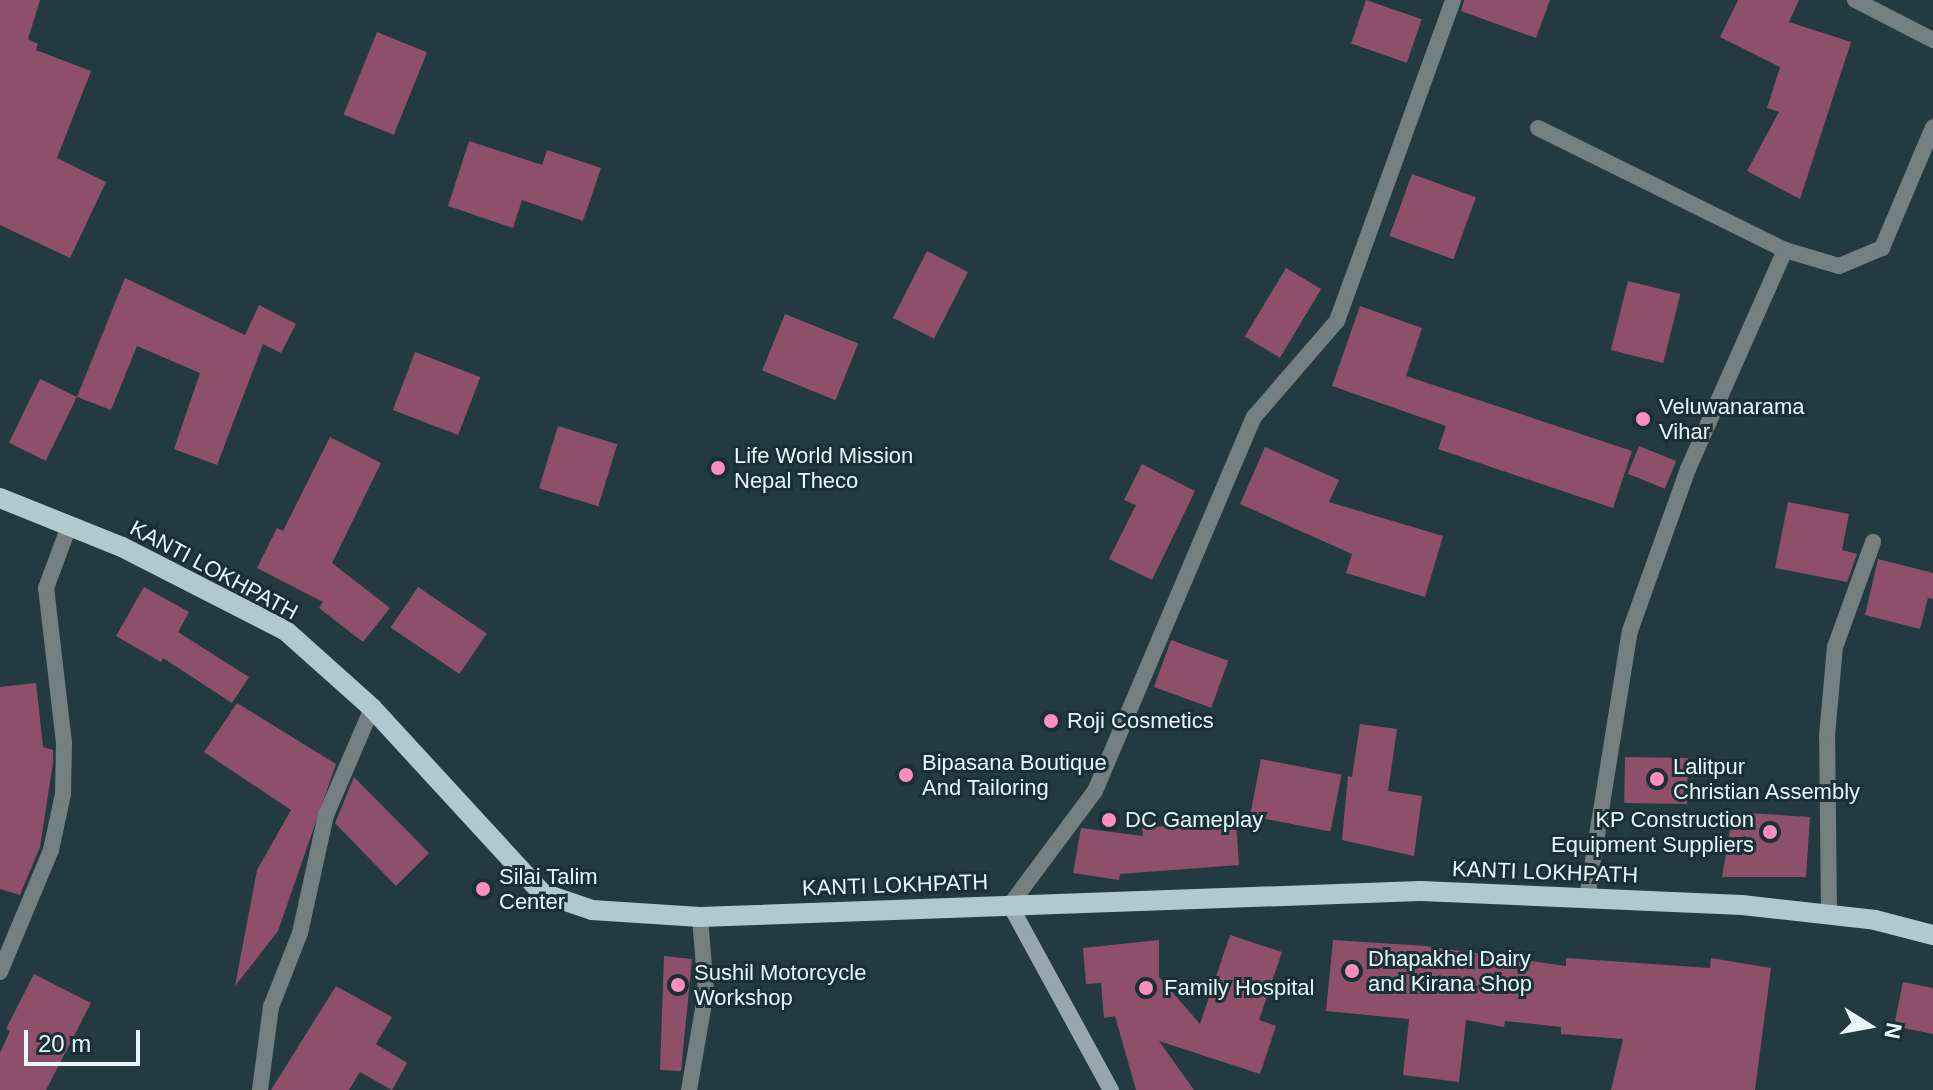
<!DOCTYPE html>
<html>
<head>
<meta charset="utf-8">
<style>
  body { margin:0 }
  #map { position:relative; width:1933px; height:1090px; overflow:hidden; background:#233a40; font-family:Arial,sans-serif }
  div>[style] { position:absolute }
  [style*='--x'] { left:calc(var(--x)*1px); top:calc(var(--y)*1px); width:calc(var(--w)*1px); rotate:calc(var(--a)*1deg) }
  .building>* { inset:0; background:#8e4f6a; transform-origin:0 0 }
  .minor>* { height:16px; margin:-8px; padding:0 8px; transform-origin:8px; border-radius:8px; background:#747f82 }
  .secondary>* { height:16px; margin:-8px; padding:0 8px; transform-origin:8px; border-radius:8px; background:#96a8ad }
  .primary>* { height:20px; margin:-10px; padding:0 10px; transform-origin:10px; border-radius:10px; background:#b1c8ce }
  .dots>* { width:22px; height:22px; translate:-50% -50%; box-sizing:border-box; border:4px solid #183036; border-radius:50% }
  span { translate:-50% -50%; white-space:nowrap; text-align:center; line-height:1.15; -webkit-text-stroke:6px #183036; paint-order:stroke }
  .poi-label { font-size:22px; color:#e9f7fb }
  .left { translate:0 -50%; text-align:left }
  .right { translate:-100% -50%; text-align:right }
  .street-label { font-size:22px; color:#e9f7fb }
  .north { position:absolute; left:1829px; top:986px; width:80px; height:80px; -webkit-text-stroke:6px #183036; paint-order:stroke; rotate:101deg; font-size:22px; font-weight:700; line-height:32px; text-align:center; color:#e9f7fb }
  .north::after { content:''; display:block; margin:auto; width:28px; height:36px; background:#e9f7fb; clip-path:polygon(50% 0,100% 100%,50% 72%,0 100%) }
  .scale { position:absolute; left:24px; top:1030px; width:116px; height:36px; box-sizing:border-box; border:4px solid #e9f7fb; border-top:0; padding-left:10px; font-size:24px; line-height:28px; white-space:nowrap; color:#e9f7fb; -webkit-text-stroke:6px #183036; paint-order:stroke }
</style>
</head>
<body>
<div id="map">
  <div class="building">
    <i style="clip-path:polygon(0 0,40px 0,28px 39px,38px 44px,36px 50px,91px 71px,57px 158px,106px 182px,70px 258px,0 225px)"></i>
    <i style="left:1366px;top:0;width:59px;height:46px;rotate:19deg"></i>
    <i style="clip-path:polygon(1464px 0,1550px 0,1536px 38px,1461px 11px)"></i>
    <i style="clip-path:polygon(1738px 0,1799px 0,1789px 22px,1851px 42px,1800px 199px,1747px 171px,1779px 112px,1767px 108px,1780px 67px,1720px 37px)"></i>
    <i style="left:377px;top:32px;width:54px;height:89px;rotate:22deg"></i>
    <i style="clip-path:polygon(469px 141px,542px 165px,547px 150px,601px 168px,583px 221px,522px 200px,513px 228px,448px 206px)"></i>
    <i style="left:1412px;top:174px;width:68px;height:66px;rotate:20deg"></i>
    <i style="left:927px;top:251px;width:46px;height:75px;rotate:27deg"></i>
    <i style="left:1286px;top:268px;width:41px;height:80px;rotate:31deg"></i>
    <i style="clip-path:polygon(125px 278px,245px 335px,259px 305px,296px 324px,281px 353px,263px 344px,217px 465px,174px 449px,200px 373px,137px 346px,111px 410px,77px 397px)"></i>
    <i style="left:1628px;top:281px;width:54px;height:71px;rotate:14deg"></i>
    <i style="clip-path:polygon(1360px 306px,1422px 328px,1406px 376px,1632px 451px,1613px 508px,1438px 449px,1446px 426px,1332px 386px)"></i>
    <i style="left:785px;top:314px;width:79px;height:61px;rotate:22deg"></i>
    <i style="left:415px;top:352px;width:70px;height:62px;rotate:21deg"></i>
    <i style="left:40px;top:379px;width:41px;height:71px;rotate:26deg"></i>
    <i style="left:558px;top:426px;width:62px;height:65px;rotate:17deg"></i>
    <i style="clip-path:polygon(330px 437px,381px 463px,332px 563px,390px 608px,363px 642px,319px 608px,323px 602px,257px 568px,277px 528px,283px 531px)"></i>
    <i style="left:1639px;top:446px;width:40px;height:30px;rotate:22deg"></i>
    <i style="clip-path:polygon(1265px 447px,1339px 480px,1329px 502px,1443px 536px,1425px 597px,1346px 573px,1352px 554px,1240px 504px)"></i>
    <i style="clip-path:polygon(1142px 464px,1195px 491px,1152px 580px,1109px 559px,1136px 505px,1124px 500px)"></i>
    <i style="clip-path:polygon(1788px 502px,1849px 514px,1842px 550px,1857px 554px,1847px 582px,1775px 568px)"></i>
    <i style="clip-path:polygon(1878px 559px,1933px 573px,1933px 599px,1928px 598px,1920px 629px,1865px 615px)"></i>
    <i style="clip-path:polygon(144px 587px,189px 612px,178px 632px,249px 677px,232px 703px,163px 658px,161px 662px,116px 636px)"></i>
    <i style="left:418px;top:587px;width:83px;height:49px;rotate:34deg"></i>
    <i style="left:1171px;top:640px;width:61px;height:50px;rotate:20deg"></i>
    <i style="clip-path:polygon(36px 683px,43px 747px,53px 750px,53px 763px,40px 847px,20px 895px,0 889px,0 687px)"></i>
    <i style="clip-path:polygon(237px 703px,336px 764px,278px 931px,235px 986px,257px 870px,291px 810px,204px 752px)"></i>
    <i style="clip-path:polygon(1360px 724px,1397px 729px,1388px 791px,1422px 796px,1414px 856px,1342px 840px,1348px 776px,1352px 777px)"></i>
    <i style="left:1625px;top:757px;width:63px;height:46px;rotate:1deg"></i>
    <i style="left:1261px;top:759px;width:82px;height:58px;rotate:11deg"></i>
    <i style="clip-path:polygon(354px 777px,429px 853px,396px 886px,335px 823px)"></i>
    <i style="clip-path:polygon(1733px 812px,1810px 817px,1806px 877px,1722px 877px)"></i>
    <i style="clip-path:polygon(1236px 821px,1239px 865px,1120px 874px,1119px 880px,1073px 873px,1081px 828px,1143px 836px,1142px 828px)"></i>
    <i style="clip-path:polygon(1230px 935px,1282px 952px,1259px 1020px,1276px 1026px,1260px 1074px,1159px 1041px,1194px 1090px,1136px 1090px,1115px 1016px,1104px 1018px,1101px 983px,1086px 984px,1083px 948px,1159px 940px,1159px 977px,1200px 1024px)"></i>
    <i style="clip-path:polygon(1333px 940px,1426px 946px,1566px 966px,1566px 958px,1710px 968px,1711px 958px,1771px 968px,1755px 1090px,1611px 1090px,1623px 1039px,1561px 1034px,1561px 1027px,1505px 1021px,1504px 1027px,1466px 1020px,1459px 1082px,1403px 1075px,1409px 1019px,1326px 1011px)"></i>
    <i style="clip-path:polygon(664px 956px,692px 959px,681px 1071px,660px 1070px)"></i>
    <i style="clip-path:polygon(34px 974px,91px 1003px,46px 1090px,0 1090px,0 1053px,10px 1031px,6px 1029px)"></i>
    <i style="clip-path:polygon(1903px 982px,1933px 988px,1933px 1034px,1894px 1026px)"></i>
    <i style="clip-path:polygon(336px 986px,392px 1017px,376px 1044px,407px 1063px,392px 1090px,360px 1072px,349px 1090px,271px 1090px)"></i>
  </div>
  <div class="minor">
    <i style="--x:1855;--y:0;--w:88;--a:27.1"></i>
    <i style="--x:1538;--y:128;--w:275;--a:26.3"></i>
    <i style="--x:1587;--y:898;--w:270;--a:-80.9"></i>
    <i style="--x:1630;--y:631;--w:172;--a:-70.3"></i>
    <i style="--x:1688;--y:469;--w:240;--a:-66.1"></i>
    <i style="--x:1785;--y:250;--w:56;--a:16.5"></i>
    <i style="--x:1839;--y:266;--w:47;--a:-22.7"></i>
    <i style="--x:1882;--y:248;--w:131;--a:-67.1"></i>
    <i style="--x:1010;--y:905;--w:142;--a:-53.3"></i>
    <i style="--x:1095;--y:791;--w:406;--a:-67"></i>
    <i style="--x:1254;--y:417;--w:127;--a:-49.2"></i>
    <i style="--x:1337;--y:321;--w:341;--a:-70.1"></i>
    <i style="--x:1829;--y:915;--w:179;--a:-90.6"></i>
    <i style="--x:1827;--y:736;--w:89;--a:-84.9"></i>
    <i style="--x:1835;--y:647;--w:112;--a:-70.1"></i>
    <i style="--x:0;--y:972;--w:132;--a:-67.3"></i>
    <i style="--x:51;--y:850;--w:57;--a:-77.9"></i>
    <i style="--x:63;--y:794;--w:51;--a:-88.9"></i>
    <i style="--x:64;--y:743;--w:156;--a:-96.6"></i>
    <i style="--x:46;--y:588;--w:66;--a:-69.6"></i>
    <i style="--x:260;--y:1090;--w:84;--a:-82.5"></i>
    <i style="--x:271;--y:1007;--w:79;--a:-68.6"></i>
    <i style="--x:300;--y:933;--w:121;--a:-77.6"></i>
    <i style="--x:326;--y:815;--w:116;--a:-66.7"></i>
    <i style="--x:689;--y:1090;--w:99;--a:-80.2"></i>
    <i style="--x:706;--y:992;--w:75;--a:-94.6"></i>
  </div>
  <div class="secondary">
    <i style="--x:1010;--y:905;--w:211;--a:61.4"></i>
  </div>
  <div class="primary">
    <i style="--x:0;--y:498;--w:131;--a:21.9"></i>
    <i style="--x:122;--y:547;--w:184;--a:27.1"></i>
    <i style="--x:286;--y:631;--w:115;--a:41.8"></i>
    <i style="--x:372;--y:708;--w:251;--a:47.4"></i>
    <i style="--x:542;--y:893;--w:53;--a:18.8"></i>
    <i style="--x:592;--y:910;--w:108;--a:3.7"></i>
    <i style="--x:700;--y:917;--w:721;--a:-2.07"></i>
    <i style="--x:1421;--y:891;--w:321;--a:2.5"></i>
    <i style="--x:1742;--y:905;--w:134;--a:6.4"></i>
    <i style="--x:1875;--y:920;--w:60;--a:14.5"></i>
  </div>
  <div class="dots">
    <i style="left:1643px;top:419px;background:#fd8ebe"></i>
    <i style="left:718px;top:468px;background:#fd8ebe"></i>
    <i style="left:1051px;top:721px;background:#fd8ebe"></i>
    <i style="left:906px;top:775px;background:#fd8ebe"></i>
    <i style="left:1657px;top:779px;background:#fd8ebe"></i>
    <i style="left:1109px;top:820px;background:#fd8ebe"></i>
    <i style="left:1770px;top:832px;background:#fd8ebe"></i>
    <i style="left:483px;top:889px;background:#fd8ebe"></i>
    <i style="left:1352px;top:971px;background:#fd8ebe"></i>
    <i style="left:678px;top:985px;background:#fd8ebe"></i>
    <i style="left:1146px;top:988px;background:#fd8ebe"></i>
  </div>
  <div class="poi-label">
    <span class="left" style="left:1659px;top:419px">Veluwanarama<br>Vihar</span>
    <span class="left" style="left:734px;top:468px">Life World Mission<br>Nepal Theco</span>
    <span class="left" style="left:1067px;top:721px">Roji Cosmetics</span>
    <span class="left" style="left:922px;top:775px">Bipasana Boutique<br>And Tailoring</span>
    <span class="left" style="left:1673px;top:779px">Lalitpur<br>Christian Assembly</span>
    <span class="right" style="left:1754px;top:832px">KP Construction<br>Equipment Suppliers</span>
    <span class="left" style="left:1125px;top:820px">DC Gameplay</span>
    <span class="left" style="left:499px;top:889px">Silai Talim<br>Center</span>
    <span class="left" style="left:1368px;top:971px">Dhapakhel Dairy<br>and Kirana Shop</span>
    <span class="left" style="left:694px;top:985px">Sushil Motorcycle<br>Workshop</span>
    <span class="left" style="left:1164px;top:988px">Family Hospital</span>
  </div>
  <div class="street-label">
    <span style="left:214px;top:570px;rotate:28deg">KANTI LOKHPATH</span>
    <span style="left:1545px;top:872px;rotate:2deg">KANTI LOKHPATH</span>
    <span style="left:895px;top:885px;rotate:-2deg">KANTI LOKHPATH</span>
  </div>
  <div class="north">N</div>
  <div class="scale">20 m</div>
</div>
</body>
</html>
